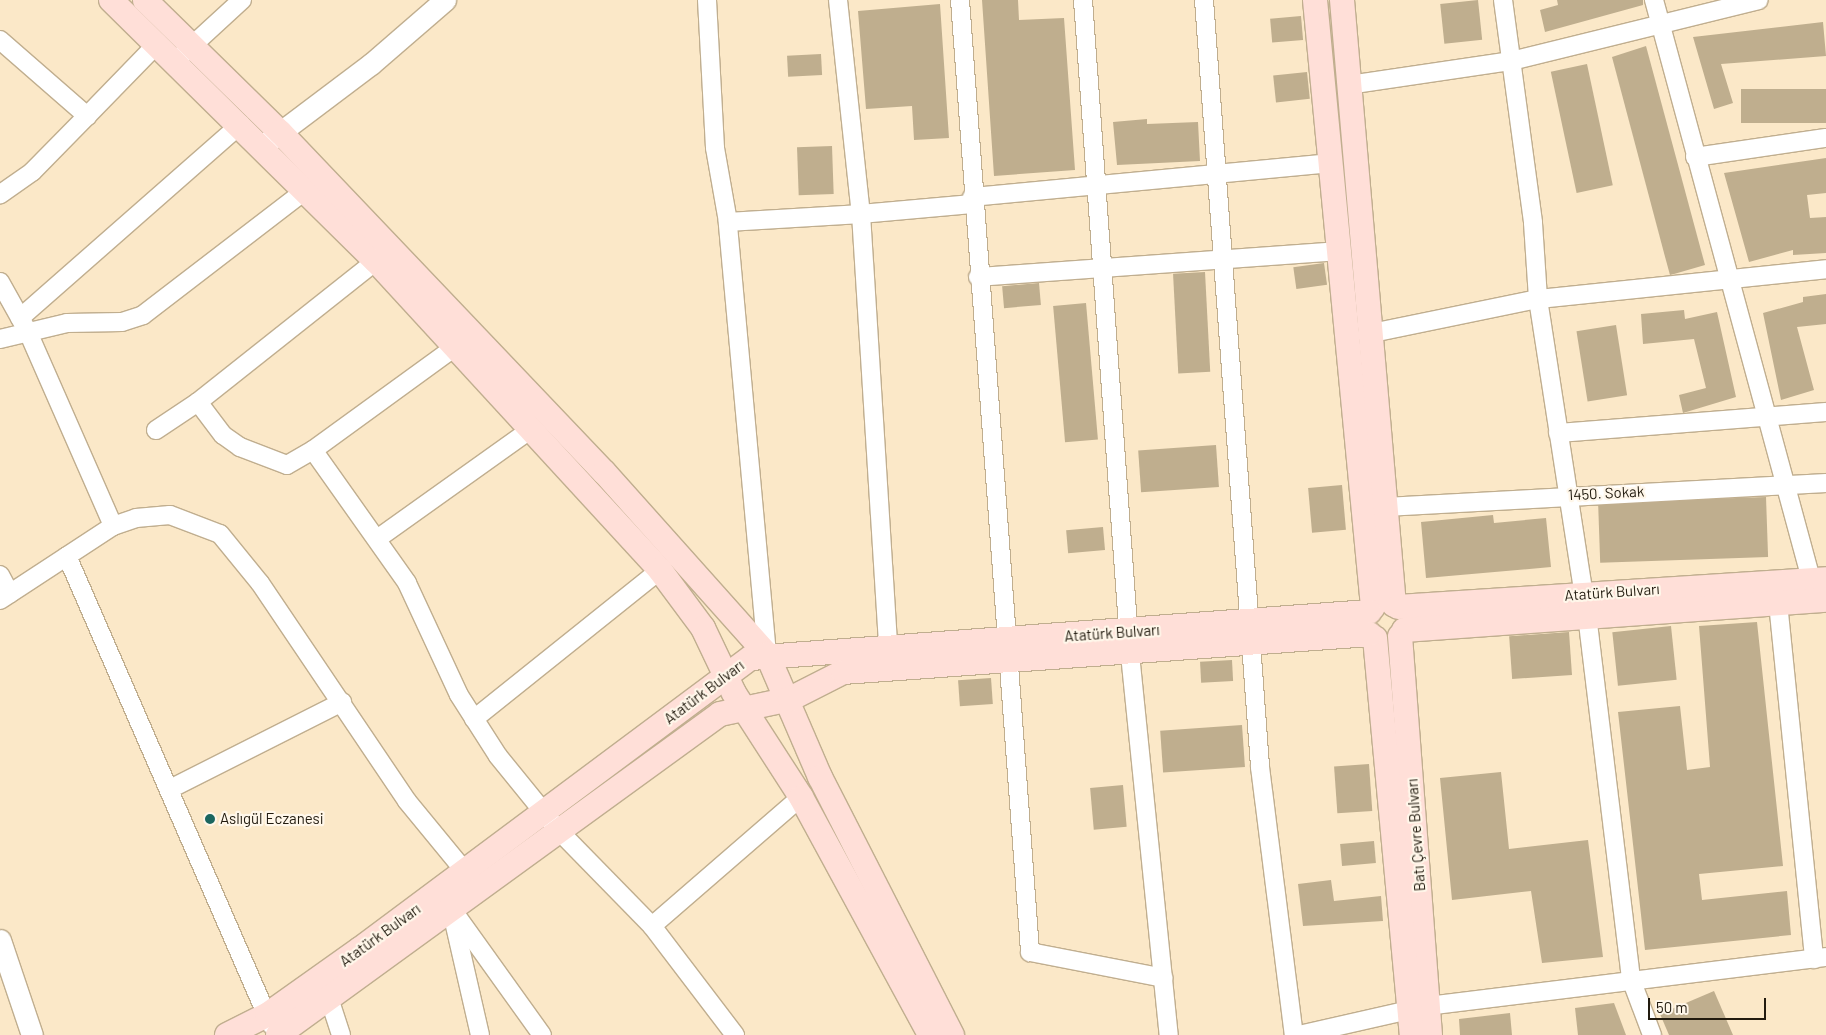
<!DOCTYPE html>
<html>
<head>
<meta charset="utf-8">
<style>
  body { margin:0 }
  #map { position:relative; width:1826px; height:1035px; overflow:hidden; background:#fbe8c8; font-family:Barlow,sans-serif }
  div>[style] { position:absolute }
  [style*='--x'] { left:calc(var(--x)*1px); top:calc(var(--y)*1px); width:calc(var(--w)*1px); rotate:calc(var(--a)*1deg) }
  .building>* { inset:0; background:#bfae8e; transform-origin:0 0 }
  .roads { filter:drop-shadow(1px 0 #c0ae8f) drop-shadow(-1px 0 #c0ae8f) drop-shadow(0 1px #c0ae8f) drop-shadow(0 -1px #c0ae8f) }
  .minor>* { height:18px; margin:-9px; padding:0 9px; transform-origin:9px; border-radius:9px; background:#fff }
  .tertiary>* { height:21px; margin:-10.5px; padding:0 10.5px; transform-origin:10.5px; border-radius:10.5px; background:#fff }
  .secondary>* { height:24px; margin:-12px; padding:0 12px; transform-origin:12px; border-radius:12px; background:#ffdfd8 }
  .dots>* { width:14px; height:14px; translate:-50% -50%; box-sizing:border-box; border:2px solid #fff7ea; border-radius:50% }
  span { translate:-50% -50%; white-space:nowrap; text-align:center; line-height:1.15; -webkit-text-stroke:4.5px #fff7ea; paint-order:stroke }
  .street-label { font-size:15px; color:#221b0f }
  .poi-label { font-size:15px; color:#221b0f }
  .left { translate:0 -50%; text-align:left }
  .scale { position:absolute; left:1648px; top:998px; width:118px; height:22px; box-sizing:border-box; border:2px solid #221b0f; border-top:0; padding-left:6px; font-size:15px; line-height:18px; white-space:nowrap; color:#221b0f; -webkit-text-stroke:4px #fff7ea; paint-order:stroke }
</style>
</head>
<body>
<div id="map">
  <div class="building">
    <i style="clip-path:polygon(982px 0,1018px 0,1019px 20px,1064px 18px,1075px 170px,994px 176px)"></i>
    <i style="left:1478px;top:0;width:40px;height:38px;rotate:84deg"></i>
    <i style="clip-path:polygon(1557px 0,1643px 0,1643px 5px,1545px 32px,1540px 10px,1558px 5px)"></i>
    <i style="clip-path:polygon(940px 4px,949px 138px,914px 140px,912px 106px,866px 109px,858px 11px)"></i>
    <i style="left:1301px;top:16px;width:24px;height:31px;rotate:85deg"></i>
    <i style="clip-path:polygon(1823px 22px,1826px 56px,1721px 64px,1733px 103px,1714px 109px,1693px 37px)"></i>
    <i style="clip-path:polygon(1646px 46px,1705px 265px,1674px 274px,1670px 275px,1664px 253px,1612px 57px)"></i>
    <i style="left:821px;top:54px;width:21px;height:34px;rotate:87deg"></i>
    <i style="left:1587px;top:64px;width:124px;height:37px;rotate:78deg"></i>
    <i style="left:1307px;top:72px;width:27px;height:34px;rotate:84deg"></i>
    <i style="left:1826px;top:89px;width:34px;height:85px;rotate:90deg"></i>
    <i style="clip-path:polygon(1147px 119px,1147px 124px,1198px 122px,1200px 161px,1117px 165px,1113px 122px)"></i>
    <i style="left:832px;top:146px;width:48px;height:35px;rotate:88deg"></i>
    <i style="clip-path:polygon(1826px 158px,1826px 193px,1807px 195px,1810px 218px,1826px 217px,1826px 253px,1793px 255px,1793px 250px,1749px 262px,1724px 173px)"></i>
    <i style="left:1324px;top:263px;width:22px;height:31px;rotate:82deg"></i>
    <i style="left:1205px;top:272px;width:100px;height:32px;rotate:87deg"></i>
    <i style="left:1039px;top:283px;width:22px;height:37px;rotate:85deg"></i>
    <i style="clip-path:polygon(1826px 294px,1826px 324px,1797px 327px,1814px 390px,1781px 400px,1763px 313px,1803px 302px,1803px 297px)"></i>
    <i style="left:1086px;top:303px;width:137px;height:33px;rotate:85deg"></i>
    <i style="clip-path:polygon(1684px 310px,1685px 319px,1717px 312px,1736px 397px,1683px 413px,1679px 395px,1706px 388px,1694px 339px,1643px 344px,1641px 314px)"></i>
    <i style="left:1616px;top:325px;width:71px;height:40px;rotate:81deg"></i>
    <i style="left:1216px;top:445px;width:42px;height:78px;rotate:86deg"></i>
    <i style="left:1342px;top:485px;width:45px;height:34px;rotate:85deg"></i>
    <i style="left:1766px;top:497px;width:60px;height:168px;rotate:88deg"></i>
    <i style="clip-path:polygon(1493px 515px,1494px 523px,1546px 518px,1551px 567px,1426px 578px,1421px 522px)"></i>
    <i style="left:1103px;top:527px;width:23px;height:37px;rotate:85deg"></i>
    <i style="clip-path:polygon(1757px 622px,1783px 866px,1699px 874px,1702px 900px,1787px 891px,1791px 935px,1645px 950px,1618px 712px,1680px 706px,1687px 770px,1710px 767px,1699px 626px)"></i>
    <i style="left:1671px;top:626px;width:54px;height:59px;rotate:84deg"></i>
    <i style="left:1569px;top:632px;width:43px;height:60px;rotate:86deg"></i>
    <i style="left:1232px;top:660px;width:21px;height:32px;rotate:87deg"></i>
    <i style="left:991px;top:678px;width:26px;height:33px;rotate:86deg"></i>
    <i style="left:1242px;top:725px;width:42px;height:82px;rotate:86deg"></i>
    <i style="left:1369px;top:764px;width:47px;height:35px;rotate:86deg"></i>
    <i style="clip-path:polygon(1501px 772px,1509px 849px,1588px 840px,1603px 957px,1542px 963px,1531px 891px,1452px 900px,1440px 778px)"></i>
    <i style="left:1123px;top:785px;width:42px;height:33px;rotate:85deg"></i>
    <i style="left:1374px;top:841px;width:22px;height:34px;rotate:85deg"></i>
    <i style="clip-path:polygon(1331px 880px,1334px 901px,1381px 896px,1383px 921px,1303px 926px,1298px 884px)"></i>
    <i style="clip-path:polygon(1714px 991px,1733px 1035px,1669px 1035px,1660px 1014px)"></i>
    <i style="clip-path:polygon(1614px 1003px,1626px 1035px,1578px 1035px,1575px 1008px)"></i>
    <i style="clip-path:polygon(1510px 1013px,1512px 1035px,1460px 1035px,1459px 1019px)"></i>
  </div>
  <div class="roads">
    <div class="minor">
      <i style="--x:707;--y:0;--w:148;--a:86.9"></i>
      <i style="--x:715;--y:148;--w:75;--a:80"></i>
      <i style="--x:838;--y:0;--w:215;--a:83.9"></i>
      <i style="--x:861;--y:214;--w:111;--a:-5.1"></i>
      <i style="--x:960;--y:0;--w:955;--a:85.79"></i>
      <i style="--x:1030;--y:952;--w:136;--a:11"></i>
      <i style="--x:1083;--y:0;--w:656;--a:85.89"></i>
      <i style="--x:1130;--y:654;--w:383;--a:84.2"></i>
      <i style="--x:1204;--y:0;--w:769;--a:85.82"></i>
      <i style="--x:1260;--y:767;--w:270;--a:82.8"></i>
      <i style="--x:1503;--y:0;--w:225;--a:82.3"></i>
      <i style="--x:1533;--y:223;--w:76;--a:86.2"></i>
      <i style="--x:1538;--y:299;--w:320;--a:81.2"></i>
      <i style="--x:1587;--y:615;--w:367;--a:83.1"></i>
      <i style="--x:1631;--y:979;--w:60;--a:69.4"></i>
      <i style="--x:1654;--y:0;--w:600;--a:74.83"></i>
      <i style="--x:0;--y:40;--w:116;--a:41.1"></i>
      <i style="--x:87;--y:116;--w:78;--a:134.5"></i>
      <i style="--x:32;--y:172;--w:39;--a:145"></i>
      <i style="--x:183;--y:54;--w:80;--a:-42.5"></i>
      <i style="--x:1348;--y:85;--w:165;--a:-8.4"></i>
      <i style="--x:1511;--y:61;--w:255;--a:-13.8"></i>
      <i style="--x:87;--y:116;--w:102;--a:-45.8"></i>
      <i style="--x:1695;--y:157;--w:132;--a:-8.3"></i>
      <i style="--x:972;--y:197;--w:360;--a:-5.4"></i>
      <i style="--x:978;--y:277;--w:361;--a:-4.1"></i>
      <i style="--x:0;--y:282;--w:57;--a:60.8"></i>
      <i style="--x:28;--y:332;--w:212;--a:66.3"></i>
      <i style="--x:20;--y:318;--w:294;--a:-41.3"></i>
      <i style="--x:1367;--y:334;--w:175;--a:-11.6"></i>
      <i style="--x:1538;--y:299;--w:290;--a:-5.9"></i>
      <i style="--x:0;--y:339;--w:69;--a:-13.4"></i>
      <i style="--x:67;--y:323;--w:55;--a:-1"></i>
      <i style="--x:122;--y:322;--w:22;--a:-18"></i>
      <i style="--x:143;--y:315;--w:205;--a:-37.5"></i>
      <i style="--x:455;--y:347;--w:175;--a:144"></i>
      <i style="--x:313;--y:450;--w:163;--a:54.7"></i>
      <i style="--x:407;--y:583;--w:123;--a:65.1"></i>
      <i style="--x:459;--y:695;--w:72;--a:57.4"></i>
      <i style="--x:498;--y:756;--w:97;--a:50.9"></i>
      <i style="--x:559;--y:831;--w:133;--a:45.6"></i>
      <i style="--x:652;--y:926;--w:137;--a:52.7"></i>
      <i style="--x:198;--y:402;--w:227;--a:-38.4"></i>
      <i style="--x:156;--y:430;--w:50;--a:-33.7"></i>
      <i style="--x:198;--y:402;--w:41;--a:52.9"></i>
      <i style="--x:223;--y:435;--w:21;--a:35"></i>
      <i style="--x:240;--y:447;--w:50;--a:21"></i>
      <i style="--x:287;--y:465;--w:30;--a:-30"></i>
      <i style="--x:1558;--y:433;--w:269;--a:-4.5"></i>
      <i style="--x:1385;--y:507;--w:442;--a:-3.1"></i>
      <i style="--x:377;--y:539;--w:189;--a:-35.5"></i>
      <i style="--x:67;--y:556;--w:511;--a:66.49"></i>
      <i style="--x:0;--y:575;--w:21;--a:62"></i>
      <i style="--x:1777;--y:593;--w:368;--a:84.2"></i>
      <i style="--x:0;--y:600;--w:135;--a:-33.2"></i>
      <i style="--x:113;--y:526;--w:24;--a:-19"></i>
      <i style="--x:136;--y:518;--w:34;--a:-5"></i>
      <i style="--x:170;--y:515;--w:53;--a:20.8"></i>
      <i style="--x:220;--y:534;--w:63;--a:50.8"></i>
      <i style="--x:260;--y:583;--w:263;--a:56"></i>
      <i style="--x:407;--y:801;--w:101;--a:50.6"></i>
      <i style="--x:767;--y:654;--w:434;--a:-95.2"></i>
      <i style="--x:728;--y:222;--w:133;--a:-3.4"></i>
      <i style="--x:861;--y:214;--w:435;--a:86.4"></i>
      <i style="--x:474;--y:719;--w:238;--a:-38.7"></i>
      <i style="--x:170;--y:789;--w:193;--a:-26.8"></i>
      <i style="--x:652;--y:926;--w:197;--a:-40.9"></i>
      <i style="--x:329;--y:998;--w:39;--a:72"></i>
      <i style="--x:480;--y:1035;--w:130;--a:-102.9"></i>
      <i style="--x:451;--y:908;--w:156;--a:54.4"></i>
      <i style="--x:1299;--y:1035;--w:131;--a:-12.8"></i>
      <i style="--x:1427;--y:1006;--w:402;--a:-7"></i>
    </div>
    <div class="tertiary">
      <i style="--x:262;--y:146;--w:136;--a:-37"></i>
      <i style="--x:371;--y:64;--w:98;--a:-40.9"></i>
      <i style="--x:0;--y:940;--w:100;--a:71.4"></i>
    </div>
    <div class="secondary">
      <i style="--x:111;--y:0;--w:372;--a:44.6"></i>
      <i style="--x:376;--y:261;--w:420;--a:47.4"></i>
      <i style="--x:660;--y:570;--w:72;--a:53.4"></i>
      <i style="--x:703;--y:628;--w:72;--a:64.5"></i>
      <i style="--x:734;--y:693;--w:124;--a:57.2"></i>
      <i style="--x:801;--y:797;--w:271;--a:61.5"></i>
      <i style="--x:145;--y:0;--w:189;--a:44.4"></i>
      <i style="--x:280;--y:132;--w:470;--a:46.4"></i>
      <i style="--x:604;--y:472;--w:244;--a:48.2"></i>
      <i style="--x:767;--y:654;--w:134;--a:66.7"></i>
      <i style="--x:820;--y:777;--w:290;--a:62.9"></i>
      <i style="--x:1315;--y:0;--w:610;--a:84.54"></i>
      <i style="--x:1342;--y:0;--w:607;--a:85.09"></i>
      <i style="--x:1398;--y:607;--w:429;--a:-3.7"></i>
      <i style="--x:1404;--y:630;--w:423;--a:-4.1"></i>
      <i style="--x:1400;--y:636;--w:400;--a:85.7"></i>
      <i style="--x:1375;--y:638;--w:399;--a:84.7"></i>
      <i style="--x:227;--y:1035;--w:45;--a:-26.6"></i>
      <i style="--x:267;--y:1015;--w:114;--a:-35.4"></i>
      <i style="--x:360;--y:949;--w:487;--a:-36.7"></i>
      <i style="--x:751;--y:658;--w:620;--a:-4.26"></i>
      <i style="--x:278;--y:1035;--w:546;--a:-35.99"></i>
      <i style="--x:720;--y:714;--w:72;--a:-12.1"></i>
      <i style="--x:790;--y:699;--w:59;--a:-27"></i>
      <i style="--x:843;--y:672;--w:528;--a:-4.12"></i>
    </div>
  </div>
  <div class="dots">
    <i style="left:210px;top:819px;background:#1b665f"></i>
  </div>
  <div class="street-label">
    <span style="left:1606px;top:493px;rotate:-3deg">1450. Sokak</span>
    <span style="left:1612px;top:592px;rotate:-4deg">Atatürk Bulvarı</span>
    <span style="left:1112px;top:633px;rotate:-4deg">Atatürk Bulvarı</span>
    <span style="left:704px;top:692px;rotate:-37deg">Atatürk Bulvarı</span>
    <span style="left:1416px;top:835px;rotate:-94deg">Batı Çevre Bulvarı</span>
    <span style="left:380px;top:935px;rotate:-36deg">Atatürk Bulvarı</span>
  </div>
  <div class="poi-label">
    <span class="left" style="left:220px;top:819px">Aslıgül Eczanesi</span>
  </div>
  <div class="scale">50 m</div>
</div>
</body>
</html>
